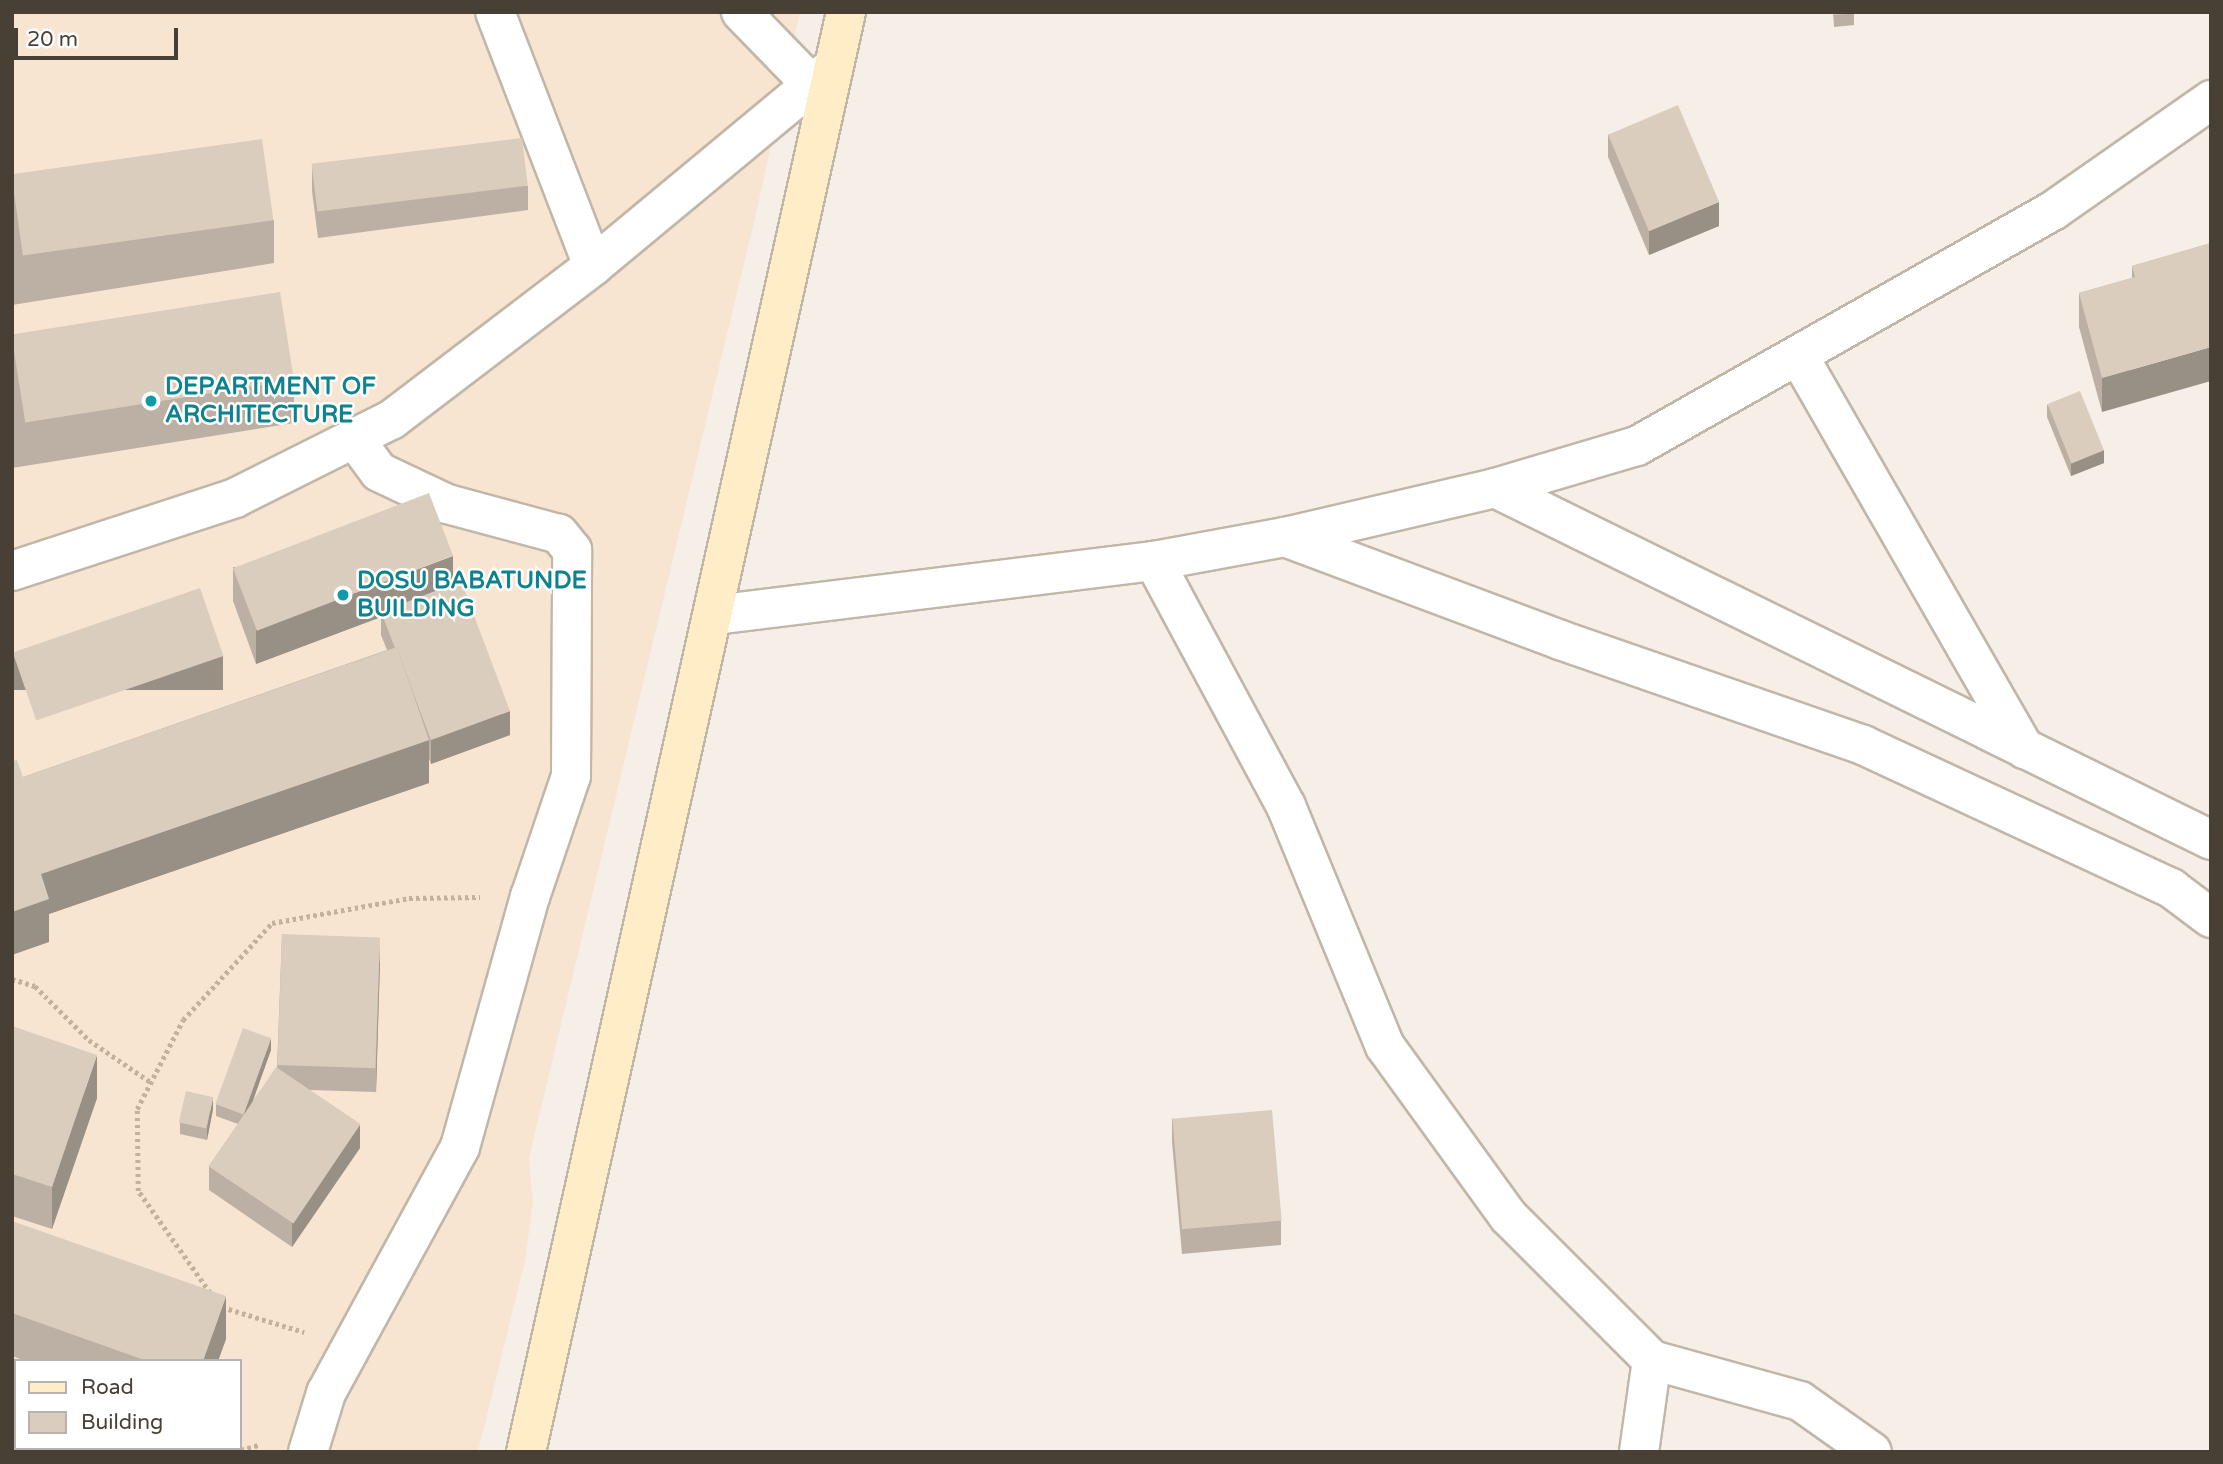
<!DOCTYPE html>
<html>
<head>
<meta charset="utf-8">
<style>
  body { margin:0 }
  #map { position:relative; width:2223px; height:1464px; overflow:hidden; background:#f5efe7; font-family:"Varela Round",sans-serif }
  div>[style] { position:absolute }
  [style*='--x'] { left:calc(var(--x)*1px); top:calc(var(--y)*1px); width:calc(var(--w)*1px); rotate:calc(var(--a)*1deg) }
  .commercial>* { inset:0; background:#f8e5d1 }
  .path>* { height:4.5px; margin-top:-2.25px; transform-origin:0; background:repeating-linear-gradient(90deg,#c4b199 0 3.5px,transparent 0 7px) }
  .roads { filter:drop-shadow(2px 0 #c1b7a9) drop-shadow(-2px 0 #c1b7a9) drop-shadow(0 2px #c1b7a9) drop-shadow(0 -2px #c1b7a9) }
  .street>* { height:38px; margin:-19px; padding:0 19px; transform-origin:19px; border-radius:19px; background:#fff }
  .secondary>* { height:38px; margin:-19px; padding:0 19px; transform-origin:19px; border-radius:19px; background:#ffedc7 }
  .wall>* { inset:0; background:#bbb0a3 }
  .shaded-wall>* { inset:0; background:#999085; transform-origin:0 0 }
  .building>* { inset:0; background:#dacdbe; transform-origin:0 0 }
  .dots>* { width:19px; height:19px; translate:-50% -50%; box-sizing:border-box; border:4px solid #fff; border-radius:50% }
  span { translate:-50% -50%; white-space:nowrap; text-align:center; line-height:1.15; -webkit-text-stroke:5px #fff; paint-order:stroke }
  .culture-label { font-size:24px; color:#0d838f; font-weight:700 }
  .left { translate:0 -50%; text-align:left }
  .frame { position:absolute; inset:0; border:14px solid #483f35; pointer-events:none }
  .legend { position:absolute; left:14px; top:1359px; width:228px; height:91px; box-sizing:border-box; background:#fff; border:2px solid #b6b2ae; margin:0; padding:9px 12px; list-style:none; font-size:21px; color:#483f35 }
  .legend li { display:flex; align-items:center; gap:14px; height:35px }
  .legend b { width:35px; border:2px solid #b6b2ae }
  .scale { position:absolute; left:14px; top:28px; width:164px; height:32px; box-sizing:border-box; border:4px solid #483f35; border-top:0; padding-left:9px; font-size:21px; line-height:24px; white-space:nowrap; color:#483f35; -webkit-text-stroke:5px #fff; paint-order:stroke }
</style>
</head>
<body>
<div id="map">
  <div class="commercial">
    <i style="clip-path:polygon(evenodd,12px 12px,800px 12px,755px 218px,529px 1158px,533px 1202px,525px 1261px,478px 1452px,12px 1452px,12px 12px,16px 1361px,240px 1361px,240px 1448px,16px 1448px,16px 1361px)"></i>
  </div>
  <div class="path">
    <i style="--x:12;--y:979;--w:24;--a:17"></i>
    <i style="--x:35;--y:986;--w:76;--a:45"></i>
    <i style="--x:89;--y:1040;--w:73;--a:34.3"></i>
    <i style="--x:210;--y:1293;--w:125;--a:-125.2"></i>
    <i style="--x:138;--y:1191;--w:82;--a:-90.7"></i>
    <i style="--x:137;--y:1109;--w:100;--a:-62.7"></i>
    <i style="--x:183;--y:1020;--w:132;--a:-47.5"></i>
    <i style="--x:272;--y:923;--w:139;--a:-10.3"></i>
    <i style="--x:409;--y:898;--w:71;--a:-0.8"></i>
    <i style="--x:222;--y:1307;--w:86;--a:17"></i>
    <i style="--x:234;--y:1452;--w:26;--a:-16"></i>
  </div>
  <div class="roads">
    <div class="street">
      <i style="--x:495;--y:12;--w:272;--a:68.9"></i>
      <i style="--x:741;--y:12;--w:100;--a:45.8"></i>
      <i style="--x:1798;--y:355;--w:455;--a:60.1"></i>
      <i style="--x:1495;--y:488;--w:798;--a:26.18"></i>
      <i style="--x:1285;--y:537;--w:294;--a:20.5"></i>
      <i style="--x:1560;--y:640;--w:321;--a:19.1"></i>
      <i style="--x:1863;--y:745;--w:340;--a:24.9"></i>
      <i style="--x:2171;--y:888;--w:50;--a:36.9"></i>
      <i style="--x:1154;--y:561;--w:278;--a:61.7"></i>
      <i style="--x:1286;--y:806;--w:260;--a:67.6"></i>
      <i style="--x:1385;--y:1046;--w:211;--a:54.1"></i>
      <i style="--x:1509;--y:1217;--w:202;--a:45"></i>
      <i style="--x:1652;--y:1360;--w:154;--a:15.5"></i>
      <i style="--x:1800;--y:1401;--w:88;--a:35.3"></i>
      <i style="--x:12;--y:571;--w:235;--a:-18.1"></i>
      <i style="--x:235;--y:498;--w:174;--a:-26.6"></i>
      <i style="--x:391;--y:420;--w:254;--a:-37.3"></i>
      <i style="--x:593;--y:266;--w:312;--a:-39.7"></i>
      <i style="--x:714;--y:615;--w:443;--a:-7"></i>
      <i style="--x:1154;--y:561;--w:133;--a:-10.4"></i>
      <i style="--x:1285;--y:537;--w:216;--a:-13.1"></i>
      <i style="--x:1495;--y:488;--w:148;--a:-16.5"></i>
      <i style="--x:1637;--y:446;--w:479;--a:-29.5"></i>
      <i style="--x:2054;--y:210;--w:192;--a:-35"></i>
      <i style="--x:308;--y:1452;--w:62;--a:-73"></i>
      <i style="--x:326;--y:1393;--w:280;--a:-61.4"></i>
      <i style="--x:460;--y:1147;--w:260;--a:-74.4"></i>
      <i style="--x:530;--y:897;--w:128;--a:-71.3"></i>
      <i style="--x:571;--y:776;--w:226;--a:-89.7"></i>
      <i style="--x:572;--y:550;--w:21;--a:-129"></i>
      <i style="--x:559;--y:534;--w:116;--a:-165"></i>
      <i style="--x:447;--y:504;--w:75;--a:-154.8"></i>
      <i style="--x:379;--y:472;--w:42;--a:-126.3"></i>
      <i style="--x:1639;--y:1452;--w:93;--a:-82"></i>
    </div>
    <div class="secondary">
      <i style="--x:526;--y:1452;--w:1475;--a:-77.47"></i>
    </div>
  </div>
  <div class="wall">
    <i style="clip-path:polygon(1833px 12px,1854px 12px,1854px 25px,1834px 27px)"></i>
    <i style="clip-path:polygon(1608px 134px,1719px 226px,1649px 255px,1608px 157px)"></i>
    <i style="clip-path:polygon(312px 167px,528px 186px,528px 210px,318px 238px,312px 191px)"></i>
    <i style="clip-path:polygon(12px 180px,274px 220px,274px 263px,12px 305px)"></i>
    <i style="clip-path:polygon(2211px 243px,2102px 412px,2079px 327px,2079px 293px,2132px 278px,2132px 266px)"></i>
    <i style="clip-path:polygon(12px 336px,294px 380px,294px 423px,12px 468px)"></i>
    <i style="clip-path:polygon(2047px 404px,2104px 463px,2071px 476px,2047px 417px)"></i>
    <i style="clip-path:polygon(233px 567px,453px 584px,510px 735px,431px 764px,429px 759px,429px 783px,49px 914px,49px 942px,23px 777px,387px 650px,381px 635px,381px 617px,256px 664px,233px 601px)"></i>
    <i style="clip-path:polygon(282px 934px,380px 962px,376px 1092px,310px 1090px,360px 1148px,292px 1247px,209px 1190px,209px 1166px,238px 1124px,216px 1116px,216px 1104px,271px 1050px,252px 1102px,277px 1068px)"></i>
    <i style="clip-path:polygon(12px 1026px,97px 1098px,52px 1229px,12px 1216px)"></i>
    <i style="clip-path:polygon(213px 1109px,207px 1140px,180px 1134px,180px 1122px)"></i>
    <i style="clip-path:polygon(1172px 1118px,1281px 1221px,1281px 1245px,1182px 1254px,1172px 1142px)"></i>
    <i style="clip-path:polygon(12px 1221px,226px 1339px,218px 1361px,26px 1361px,12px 1356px)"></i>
  </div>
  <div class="shaded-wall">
    <i style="clip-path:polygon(1719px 202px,1719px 226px,1649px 255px,1649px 231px)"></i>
    <i style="clip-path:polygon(2211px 347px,2211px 381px,2102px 412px,2102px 378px)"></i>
    <i style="clip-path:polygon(2104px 450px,2104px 463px,2071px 476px,2071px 463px)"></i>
    <i style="clip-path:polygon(453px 556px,453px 590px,381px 612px,381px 617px,256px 664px,256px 630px)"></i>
    <i style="left:223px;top:656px;width:34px;height:223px;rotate:90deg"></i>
    <i style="clip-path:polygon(510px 711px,510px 735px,431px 764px,431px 740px)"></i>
    <i style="clip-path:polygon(429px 740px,429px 783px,49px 914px,49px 942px,12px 955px,12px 912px,41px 874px)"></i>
    <i style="clip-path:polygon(380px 938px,380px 962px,376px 1092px,376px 1068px)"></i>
    <i style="clip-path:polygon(271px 1038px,271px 1050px,244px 1126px,244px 1114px)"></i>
    <i style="clip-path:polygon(97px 1055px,97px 1098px,52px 1229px,52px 1187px)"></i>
    <i style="clip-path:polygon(213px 1097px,213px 1109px,207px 1140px,207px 1128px)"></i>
    <i style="clip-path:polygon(360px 1124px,360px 1148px,292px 1247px,292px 1223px)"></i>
    <i style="clip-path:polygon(226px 1296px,226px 1339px,218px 1361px,203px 1361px)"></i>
    <i style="clip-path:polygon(16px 1374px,16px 1408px,12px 1417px,12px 1383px)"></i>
  </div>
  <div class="building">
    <i style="clip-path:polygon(1834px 12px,1854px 12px,1854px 13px,1834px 15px)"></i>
    <i style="left:1678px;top:105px;width:105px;height:76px;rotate:67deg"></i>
    <i style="left:522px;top:138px;width:48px;height:212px;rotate:83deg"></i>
    <i style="left:262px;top:139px;width:82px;height:253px;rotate:82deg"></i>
    <i style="clip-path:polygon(2211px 243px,2211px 347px,2102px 378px,2079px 293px,2135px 277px,2132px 266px)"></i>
    <i style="left:280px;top:292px;width:89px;height:272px;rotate:81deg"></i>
    <i style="left:2080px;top:391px;width:64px;height:35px;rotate:68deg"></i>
    <i style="left:429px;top:493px;width:67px;height:210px;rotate:69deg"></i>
    <i style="clip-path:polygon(461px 581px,510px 711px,431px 740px,414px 695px,397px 647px,395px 648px,381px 612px)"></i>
    <i style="left:200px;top:588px;width:72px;height:198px;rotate:71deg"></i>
    <i style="clip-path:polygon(397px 647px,429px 740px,41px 874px,49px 899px,12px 912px,12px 761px,17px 760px,23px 777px)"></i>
    <i style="left:282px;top:934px;width:98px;height:131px;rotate:2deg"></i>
    <i style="clip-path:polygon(12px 1026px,97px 1055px,52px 1187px,12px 1174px)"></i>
    <i style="left:243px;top:1028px;width:30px;height:81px;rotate:20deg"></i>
    <i style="left:276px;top:1067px;width:102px;height:120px;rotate:34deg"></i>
    <i style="left:186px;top:1091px;width:28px;height:32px;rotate:13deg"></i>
    <i style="left:1272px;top:1110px;width:111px;height:100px;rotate:85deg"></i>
    <i style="clip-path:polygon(12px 1221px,226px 1296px,203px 1361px,147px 1361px,12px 1313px)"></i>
    <i style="clip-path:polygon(12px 1365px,16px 1366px,16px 1374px,12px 1383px)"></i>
  </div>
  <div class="dots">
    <i style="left:151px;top:401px;background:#0f9aa8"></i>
    <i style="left:343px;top:595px;background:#0f9aa8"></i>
  </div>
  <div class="culture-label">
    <span class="left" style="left:165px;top:401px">DEPARTMENT OF<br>ARCHITECTURE</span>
    <span class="left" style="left:357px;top:595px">DOSU BABATUNDE<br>BUILDING</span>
  </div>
  <div class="frame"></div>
  <ul class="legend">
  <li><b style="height:9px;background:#ffedc7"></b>Road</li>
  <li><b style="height:19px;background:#dacdbe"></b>Building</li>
  </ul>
  <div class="scale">20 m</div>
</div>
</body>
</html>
